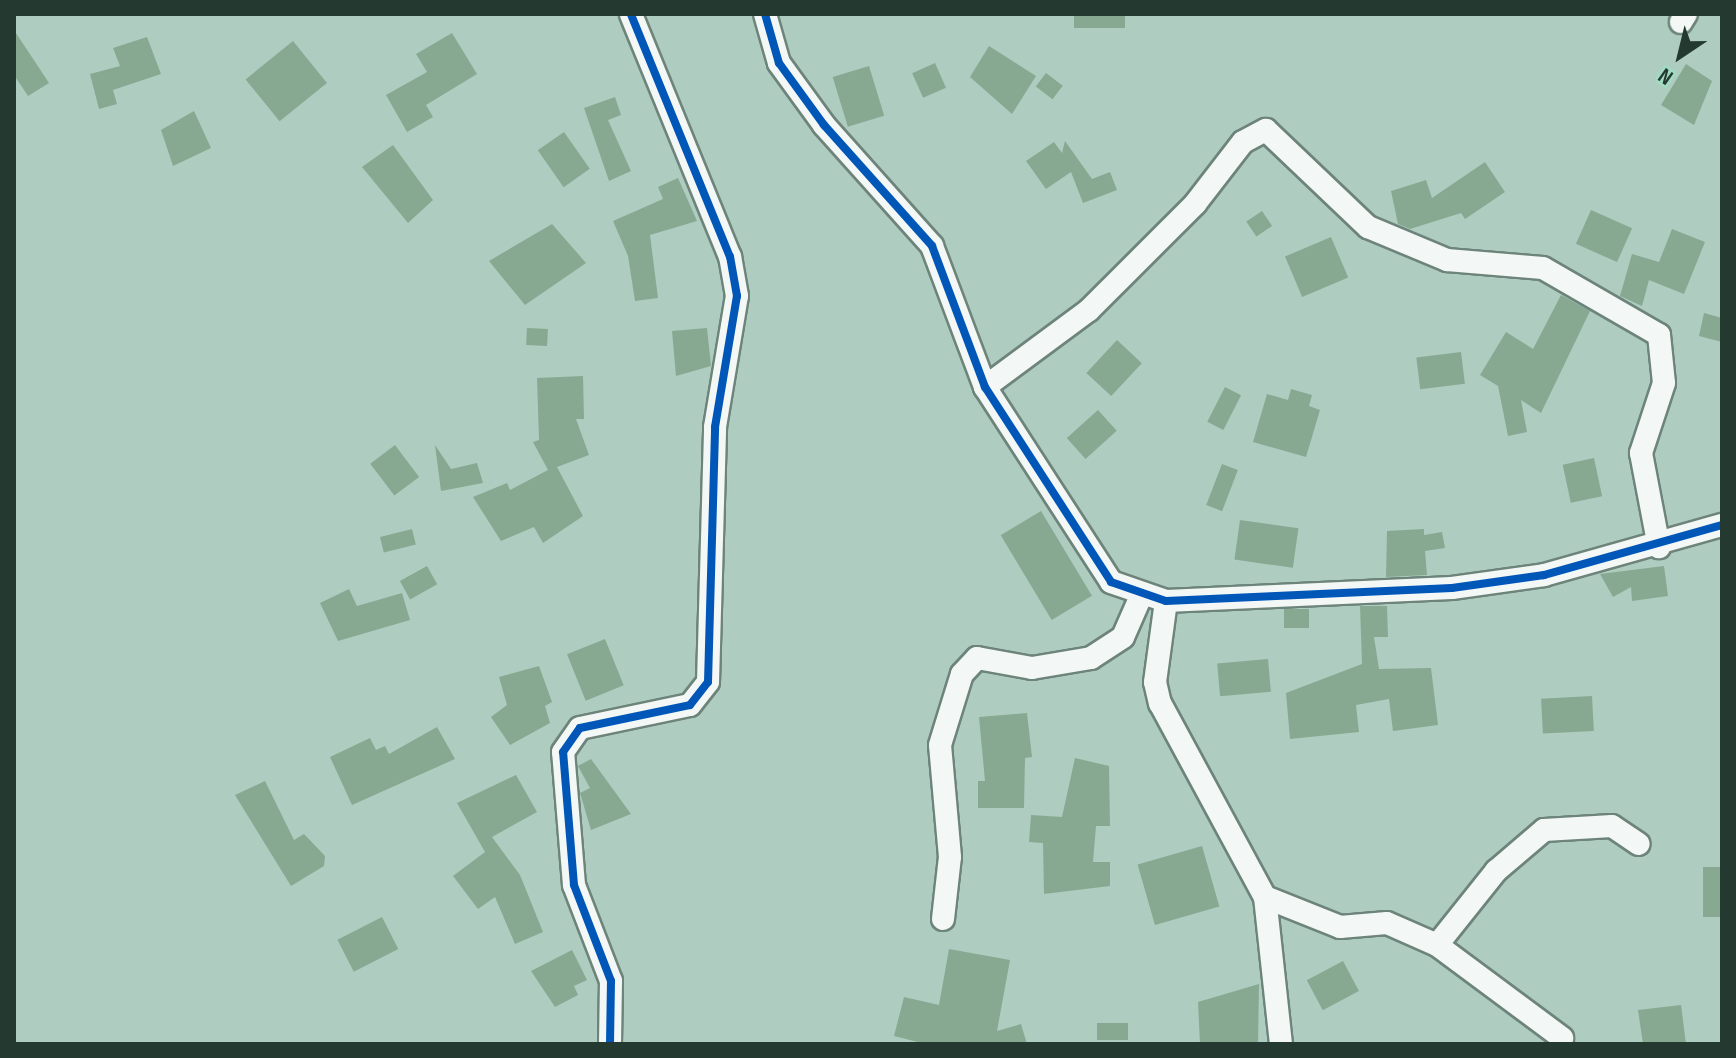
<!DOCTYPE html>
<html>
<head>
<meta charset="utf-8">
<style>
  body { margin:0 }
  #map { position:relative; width:1736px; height:1058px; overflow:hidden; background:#afccc0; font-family:"Sofia Sans Condensed",sans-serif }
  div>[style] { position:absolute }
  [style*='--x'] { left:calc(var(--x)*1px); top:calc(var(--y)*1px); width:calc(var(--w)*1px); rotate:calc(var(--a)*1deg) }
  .building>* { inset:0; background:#87a991; transform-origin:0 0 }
  .roads { filter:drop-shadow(2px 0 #6d847b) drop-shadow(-2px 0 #6d847b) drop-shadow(0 2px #6d847b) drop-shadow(0 -2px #6d847b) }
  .minor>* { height:22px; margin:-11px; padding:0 11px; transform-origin:11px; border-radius:11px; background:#f3f7f6 }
  .cycleway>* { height:8px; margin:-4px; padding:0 4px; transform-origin:4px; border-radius:4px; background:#0057b8 }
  span { translate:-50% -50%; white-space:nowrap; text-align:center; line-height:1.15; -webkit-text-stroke:7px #a2d9c1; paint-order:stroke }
  .frame { position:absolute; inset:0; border:16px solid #243a31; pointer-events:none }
  .north { position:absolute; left:1640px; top:16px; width:80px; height:80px; -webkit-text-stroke:6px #a2d9c1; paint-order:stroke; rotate:215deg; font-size:22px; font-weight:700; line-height:32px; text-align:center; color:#243a31 }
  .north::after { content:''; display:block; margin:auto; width:28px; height:36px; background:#243a31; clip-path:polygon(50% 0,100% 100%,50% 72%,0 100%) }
</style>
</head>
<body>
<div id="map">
  <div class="building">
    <i style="left:1074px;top:14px;width:51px;height:14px"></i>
    <i style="clip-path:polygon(14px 30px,49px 83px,28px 96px,14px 75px)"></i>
    <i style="clip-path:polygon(452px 33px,477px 74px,426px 105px,433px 117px,407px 132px,386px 95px,427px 72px,416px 54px)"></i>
    <i style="clip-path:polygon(147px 37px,161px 74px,113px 90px,117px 104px,99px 109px,90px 74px,120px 66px,113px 48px)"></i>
    <i style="left:293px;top:41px;width:54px;height:61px;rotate:51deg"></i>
    <i style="clip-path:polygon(989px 46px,1036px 76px,1012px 114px,970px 77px)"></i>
    <i style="left:935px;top:63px;width:27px;height:25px;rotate:66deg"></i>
    <i style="clip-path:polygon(1686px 64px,1712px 81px,1694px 125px,1661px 105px)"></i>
    <i style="left:869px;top:66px;width:52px;height:38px;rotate:73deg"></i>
    <i style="left:1046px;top:73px;width:21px;height:17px;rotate:37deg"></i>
    <i style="clip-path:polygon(615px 97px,621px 115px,608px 120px,631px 171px,609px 181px,584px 108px)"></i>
    <i style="clip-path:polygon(194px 111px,211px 148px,173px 166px,161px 130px)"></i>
    <i style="left:564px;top:132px;width:45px;height:32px;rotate:55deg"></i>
    <i style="clip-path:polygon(1065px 141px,1092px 179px,1110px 172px,1117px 190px,1083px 203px,1071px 172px,1046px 189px,1026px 161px,1054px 142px,1062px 153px)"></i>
    <i style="clip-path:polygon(393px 145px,433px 200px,408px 223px,362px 167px)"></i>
    <i style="clip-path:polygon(1485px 162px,1505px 192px,1465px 219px,1461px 213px,1410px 229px,1398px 224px,1391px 191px,1426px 180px,1432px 198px)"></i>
    <i style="clip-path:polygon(678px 178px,697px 221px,650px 235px,658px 298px,635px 301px,628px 256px,613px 221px,663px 199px,658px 187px)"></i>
    <i style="left:1591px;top:210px;width:45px;height:37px;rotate:24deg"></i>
    <i style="left:1262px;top:211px;width:18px;height:19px;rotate:56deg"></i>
    <i style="clip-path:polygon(552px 224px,586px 263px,525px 305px,489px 261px)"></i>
    <i style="clip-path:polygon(1672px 229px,1705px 242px,1684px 294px,1649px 280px,1642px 306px,1620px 296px,1632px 254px,1659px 262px)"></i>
    <i style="left:1331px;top:237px;width:44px;height:50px;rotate:67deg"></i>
    <i style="clip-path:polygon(1561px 295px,1590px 311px,1541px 413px,1521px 400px,1527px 432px,1508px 436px,1498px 386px,1480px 375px,1506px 332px,1533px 349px)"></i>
    <i style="clip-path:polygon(1704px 313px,1722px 318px,1722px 342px,1699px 336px)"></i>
    <i style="left:527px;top:328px;width:21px;height:17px;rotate:3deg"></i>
    <i style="clip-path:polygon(707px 328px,711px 366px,676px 376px,672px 331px)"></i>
    <i style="left:1117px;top:340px;width:34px;height:45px;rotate:43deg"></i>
    <i style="left:1461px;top:352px;width:32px;height:45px;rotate:83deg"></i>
    <i style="clip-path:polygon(583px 376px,584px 419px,576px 419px,589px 455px,557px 467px,583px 516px,543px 543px,534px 527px,501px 541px,473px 497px,507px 483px,510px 490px,548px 470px,533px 442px,539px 440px,537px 378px)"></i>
    <i style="left:1225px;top:387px;width:18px;height:39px;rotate:27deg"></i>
    <i style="clip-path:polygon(1291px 389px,1312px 395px,1309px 406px,1320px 410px,1306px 457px,1253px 442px,1267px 394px,1288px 400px)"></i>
    <i style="left:1098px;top:410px;width:28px;height:42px;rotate:48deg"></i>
    <i style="left:395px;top:445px;width:40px;height:31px;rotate:53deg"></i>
    <i style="clip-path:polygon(435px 445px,451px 469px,477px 463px,483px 483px,441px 491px)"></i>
    <i style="left:1594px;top:458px;width:39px;height:32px;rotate:78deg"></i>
    <i style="left:1222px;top:464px;width:17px;height:44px;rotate:21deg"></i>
    <i style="left:1041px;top:511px;width:99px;height:47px;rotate:59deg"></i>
    <i style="left:1240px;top:520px;width:59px;height:40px;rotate:8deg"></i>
    <i style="left:412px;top:529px;width:16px;height:33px;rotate:76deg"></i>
    <i style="clip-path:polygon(1424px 529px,1424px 535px,1442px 532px,1445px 548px,1425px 551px,1427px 575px,1386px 577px,1387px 531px)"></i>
    <i style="left:427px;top:566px;width:21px;height:31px;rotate:61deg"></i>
    <i style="clip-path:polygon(1664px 566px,1668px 596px,1632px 601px,1631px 587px,1613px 597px,1600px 574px)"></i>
    <i style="clip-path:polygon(349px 589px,357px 606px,402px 593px,410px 620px,338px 641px,320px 603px)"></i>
    <i style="clip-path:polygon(1360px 606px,1387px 606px,1388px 637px,1374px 637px,1379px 669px,1431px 668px,1438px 725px,1393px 731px,1389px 699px,1356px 705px,1359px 732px,1290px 739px,1286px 693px,1362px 664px)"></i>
    <i style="left:1309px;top:609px;width:19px;height:25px;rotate:90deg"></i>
    <i style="left:605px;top:639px;width:50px;height:41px;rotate:68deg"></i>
    <i style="left:1268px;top:659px;width:33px;height:51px;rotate:85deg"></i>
    <i style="clip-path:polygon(539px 666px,552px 702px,545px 706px,550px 723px,510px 745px,491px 717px,507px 705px,499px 677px)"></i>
    <i style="left:1592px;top:696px;width:35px;height:51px;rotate:87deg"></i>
    <i style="clip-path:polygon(1027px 713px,1032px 757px,1025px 758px,1024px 808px,978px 808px,978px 781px,985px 781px,979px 717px)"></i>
    <i style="clip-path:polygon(437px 727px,455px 759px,352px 805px,330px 757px,370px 738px,376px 750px,385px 746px,389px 754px)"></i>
    <i style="clip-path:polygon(1075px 758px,1109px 766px,1110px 826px,1096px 826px,1093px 862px,1110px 862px,1110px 886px,1044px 894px,1043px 843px,1029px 842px,1031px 815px,1062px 817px)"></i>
    <i style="clip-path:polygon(591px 759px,631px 814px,591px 830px,580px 793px,590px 788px,578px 766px)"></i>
    <i style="clip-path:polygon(516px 775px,537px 812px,492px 837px,520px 875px,543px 932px,515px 944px,495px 897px,478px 909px,453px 876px,485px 852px,457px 803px)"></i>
    <i style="clip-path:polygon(265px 781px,294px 840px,304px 834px,325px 856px,324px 866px,291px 886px,235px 795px)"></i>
    <i style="left:1202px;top:846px;width:63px;height:67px;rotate:74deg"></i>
    <i style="left:1703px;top:867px;width:19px;height:50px"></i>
    <i style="left:382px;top:917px;width:36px;height:50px;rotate:63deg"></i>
    <i style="clip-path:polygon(949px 949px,1010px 960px,997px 1031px,1021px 1024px,1027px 1044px,926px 1044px,894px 1036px,904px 997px,939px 1005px)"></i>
    <i style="clip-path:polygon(572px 950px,587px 980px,574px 986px,578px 995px,555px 1007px,531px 971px)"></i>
    <i style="left:1343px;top:961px;width:34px;height:41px;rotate:62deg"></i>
    <i style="clip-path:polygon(1259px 984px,1258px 1044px,1200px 1044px,1198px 1002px)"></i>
    <i style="clip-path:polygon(1681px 1005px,1686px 1044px,1643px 1044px,1638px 1010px)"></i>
    <i style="left:1097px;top:1023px;width:31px;height:17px"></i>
  </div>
  <div class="roads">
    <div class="minor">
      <i style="--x:765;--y:14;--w:51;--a:74.1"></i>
      <i style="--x:779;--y:63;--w:77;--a:54"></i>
      <i style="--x:824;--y:125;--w:162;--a:48.2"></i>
      <i style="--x:932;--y:246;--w:151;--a:69.4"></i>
      <i style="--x:985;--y:387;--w:232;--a:57.1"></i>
      <i style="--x:1111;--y:582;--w:58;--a:19.1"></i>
      <i style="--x:1166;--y:601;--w:286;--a:-2.6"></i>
      <i style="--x:1452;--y:588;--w:93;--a:-8"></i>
      <i style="--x:1544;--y:575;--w:185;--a:-15.7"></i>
      <i style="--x:1681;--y:22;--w:9;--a:-58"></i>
      <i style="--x:985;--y:387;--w:129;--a:-36.5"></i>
      <i style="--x:1089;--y:310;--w:150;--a:-45"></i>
      <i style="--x:1195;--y:204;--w:78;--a:-52.3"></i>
      <i style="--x:1243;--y:142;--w:26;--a:-28"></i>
      <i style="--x:1266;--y:130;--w:141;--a:43.6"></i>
      <i style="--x:1368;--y:227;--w:86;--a:22.7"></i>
      <i style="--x:1447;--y:260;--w:96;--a:4.8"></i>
      <i style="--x:1543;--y:268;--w:134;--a:30"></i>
      <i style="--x:1659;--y:335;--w:48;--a:84.1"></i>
      <i style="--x:1664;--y:383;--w:74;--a:108.2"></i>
      <i style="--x:1641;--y:453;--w:96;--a:79.2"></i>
      <i style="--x:1166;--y:601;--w:82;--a:97.7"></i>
      <i style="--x:1155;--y:682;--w:22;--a:77"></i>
      <i style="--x:1160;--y:703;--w:221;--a:61.6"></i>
      <i style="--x:1265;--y:897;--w:148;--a:83.8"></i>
      <i style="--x:1265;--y:897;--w:81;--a:21.8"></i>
      <i style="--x:1340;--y:927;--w:47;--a:-4.9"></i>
      <i style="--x:1387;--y:923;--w:55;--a:23.7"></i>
      <i style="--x:1437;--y:945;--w:156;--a:36.6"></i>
      <i style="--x:943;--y:919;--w:62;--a:-83.6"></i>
      <i style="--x:950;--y:857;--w:112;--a:-95.1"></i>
      <i style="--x:940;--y:745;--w:74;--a:-72.8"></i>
      <i style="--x:962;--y:674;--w:22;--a:-47"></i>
      <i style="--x:977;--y:658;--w:56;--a:10.3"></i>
      <i style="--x:1032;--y:668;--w:60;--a:-9.6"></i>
      <i style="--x:1091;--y:658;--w:38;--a:-33"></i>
      <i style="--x:1123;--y:637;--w:45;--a:-66.3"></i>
      <i style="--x:1437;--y:945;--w:95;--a:-51.4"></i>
      <i style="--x:1496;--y:871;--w:63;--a:-40.5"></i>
      <i style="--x:1544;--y:830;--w:68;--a:-3.4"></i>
      <i style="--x:1612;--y:826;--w:32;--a:34"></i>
      <i style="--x:610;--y:1044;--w:63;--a:-89.1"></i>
      <i style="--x:611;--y:981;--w:103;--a:-111.1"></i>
      <i style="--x:574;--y:885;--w:133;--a:-94.7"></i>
      <i style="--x:563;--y:752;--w:29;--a:-55"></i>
      <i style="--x:580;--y:728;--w:112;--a:-11.8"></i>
      <i style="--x:690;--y:705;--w:29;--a:-52"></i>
      <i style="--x:708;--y:682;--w:255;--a:-88.4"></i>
      <i style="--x:715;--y:427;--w:133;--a:-80.5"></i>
      <i style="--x:737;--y:296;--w:40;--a:-100"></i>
      <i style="--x:730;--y:257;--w:262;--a:-112.2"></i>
    </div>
  </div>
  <div class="cycleway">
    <i style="--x:765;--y:14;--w:51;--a:74.1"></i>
    <i style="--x:779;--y:63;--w:77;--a:54"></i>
    <i style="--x:824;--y:125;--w:162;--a:48.2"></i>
    <i style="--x:932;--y:246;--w:151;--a:69.4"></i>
    <i style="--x:985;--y:387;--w:232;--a:57.1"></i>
    <i style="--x:1111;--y:582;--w:58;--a:19.1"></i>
    <i style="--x:1166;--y:601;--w:286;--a:-2.6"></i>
    <i style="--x:1452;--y:588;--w:93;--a:-8"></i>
    <i style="--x:1544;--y:575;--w:185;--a:-15.7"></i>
    <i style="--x:610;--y:1044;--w:63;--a:-89.1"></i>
    <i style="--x:611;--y:981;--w:103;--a:-111.1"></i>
    <i style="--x:574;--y:885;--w:133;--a:-94.7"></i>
    <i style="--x:563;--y:752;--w:29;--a:-55"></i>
    <i style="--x:580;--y:728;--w:112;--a:-11.8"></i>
    <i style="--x:690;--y:705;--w:29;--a:-52"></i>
    <i style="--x:708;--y:682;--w:255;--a:-88.4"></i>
    <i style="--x:715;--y:427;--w:133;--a:-80.5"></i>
    <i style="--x:737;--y:296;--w:40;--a:-100"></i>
    <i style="--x:730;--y:257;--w:262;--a:-112.2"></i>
  </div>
  <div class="frame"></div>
  <div class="north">N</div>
</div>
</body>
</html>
